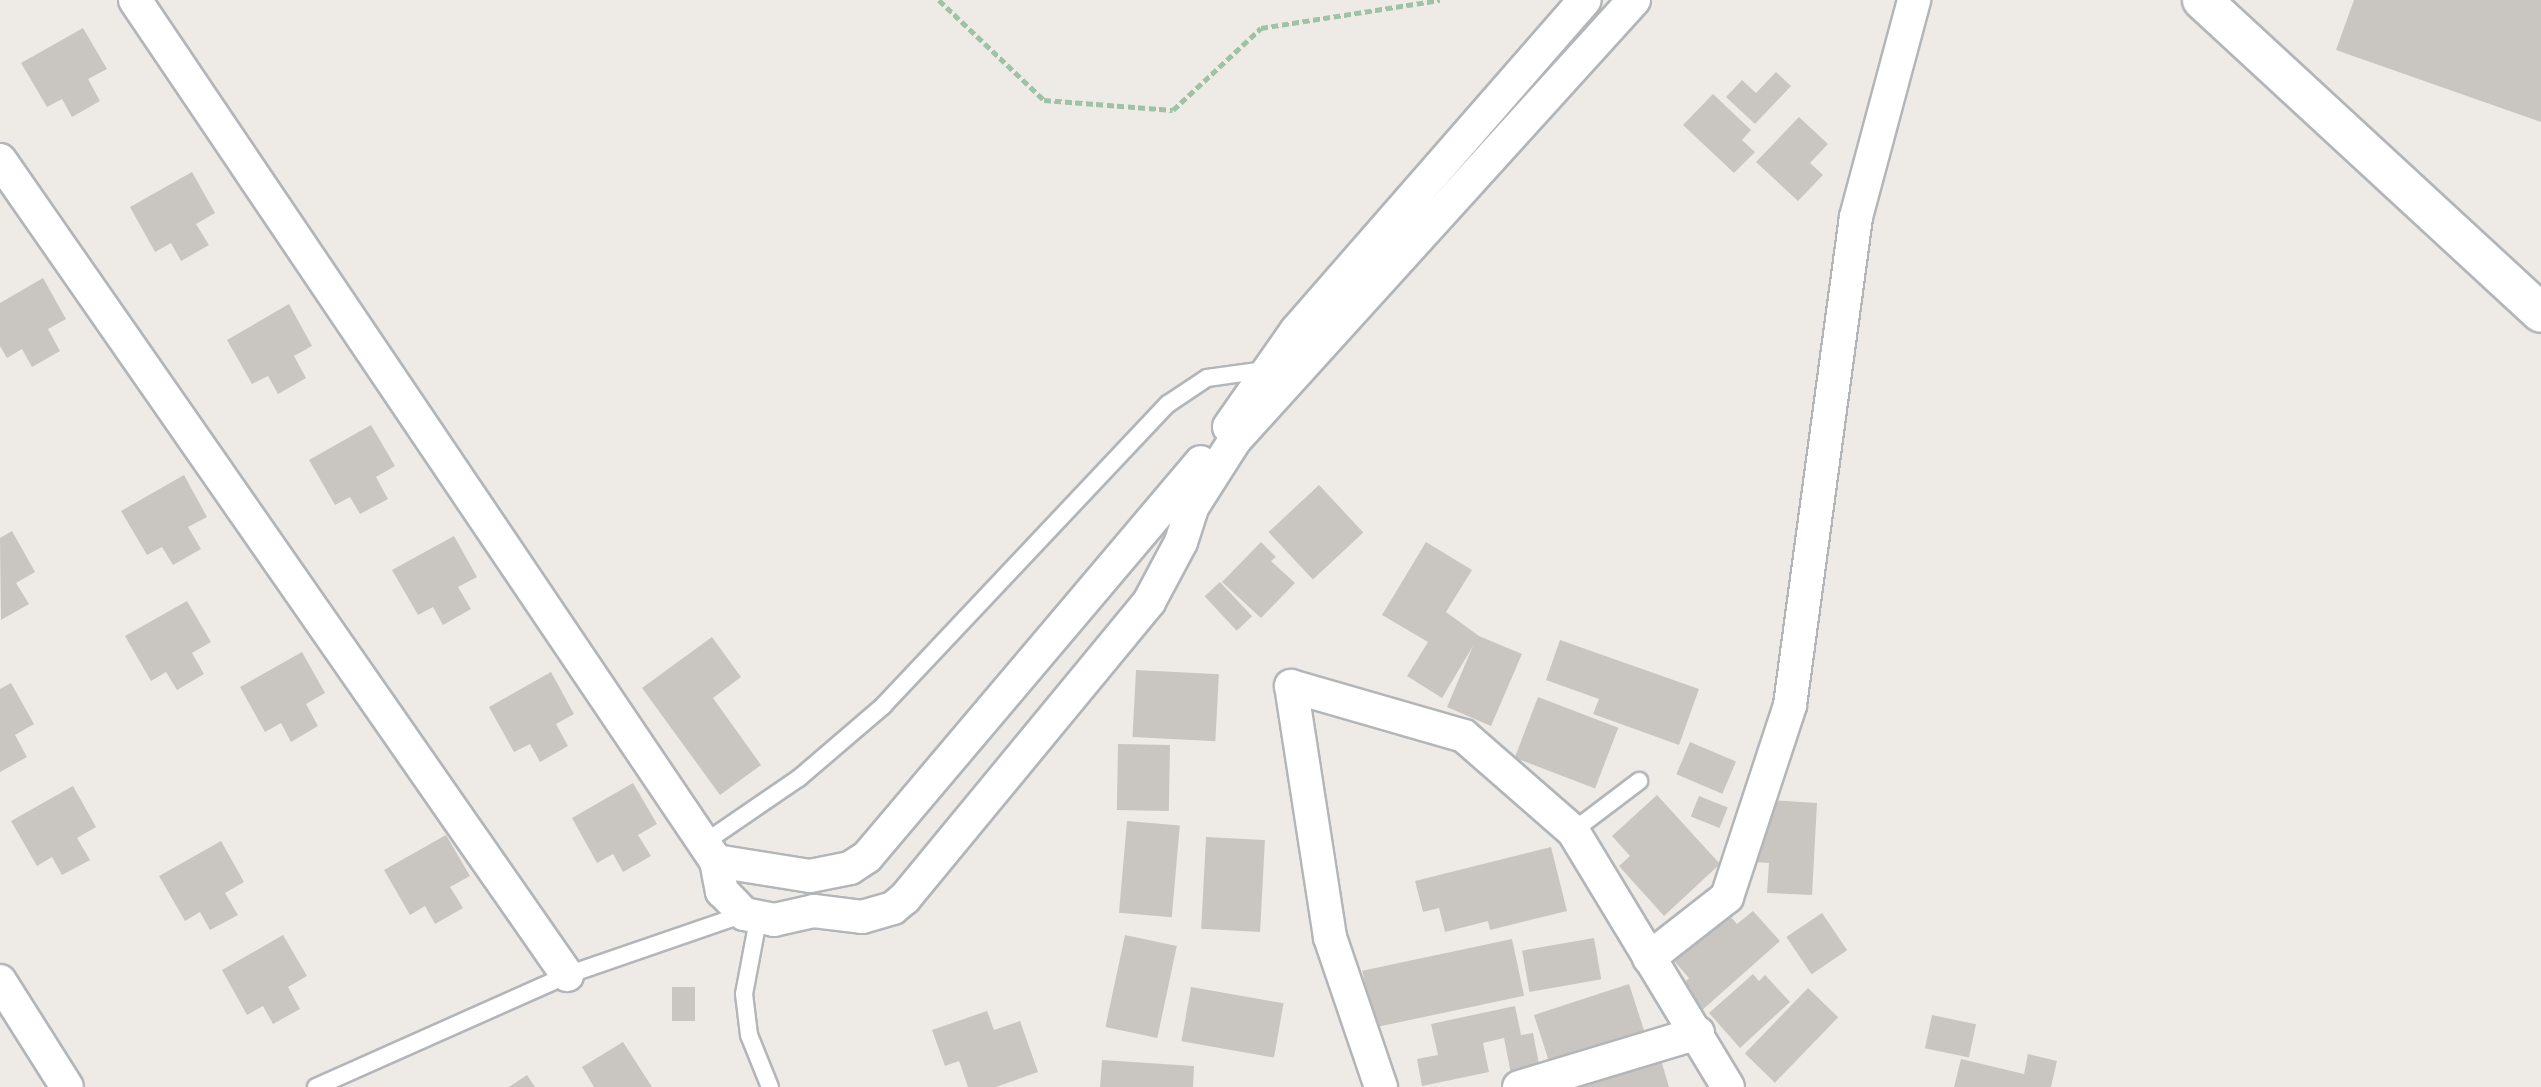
<!DOCTYPE html>
<html>
<head>
<meta charset="utf-8">
<style>
  body { margin:0 }
  #map { position:relative; width:2541px; height:1087px; overflow:hidden; background:#eeebe6; font-family:"Public Sans",sans-serif }
  div>[style] { position:absolute }
  [style*='--x'] { left:calc(var(--x)*1px); top:calc(var(--y)*1px); width:calc(var(--w)*1px); rotate:calc(var(--a)*1deg) }
  .building>* { inset:0; background:#c9c6c2; transform-origin:0 0 }
  .path>* { height:4.5px; margin-top:-2.25px; transform-origin:0; background:repeating-linear-gradient(90deg,#9fc2a7 0 7px,transparent 0 10.5px) }
  .roads { filter:drop-shadow(2px 0 #b3b6b9) drop-shadow(-2px 0 #b3b6b9) drop-shadow(0 2px #b3b6b9) drop-shadow(0 -2px #b3b6b9) }
  .lane>* { height:16px; margin:-8px; padding:0 8px; transform-origin:8px; border-radius:8px; background:#fff }
  .street>* { height:32px; margin:-16px; padding:0 16px; transform-origin:16px; border-radius:16px; background:#fff }
  .secondary>* { height:38px; margin:-19px; padding:0 19px; transform-origin:19px; border-radius:19px; background:#fff }
  span { translate:-50% -50%; white-space:nowrap; text-align:center; line-height:1.15; -webkit-text-stroke:6px #fff; paint-order:stroke }
</style>
</head>
<body>
<div id="map">
  <div class="building">
    <i style="clip-path:polygon(2354px 0,2541px 0,2541px 122px,2336px 50px)"></i>
    <i style="clip-path:polygon(83px 28px,107px 69px,88px 79px,100px 101px,72px 117px,62px 99px,47px 107px,21px 63px)"></i>
    <i style="clip-path:polygon(1776px 72px,1791px 86px,1755px 124px,1726px 97px,1742px 80px,1756px 93px)"></i>
    <i style="clip-path:polygon(1713px 94px,1751px 130px,1742px 140px,1755px 152px,1734px 173px,1683px 125px)"></i>
    <i style="clip-path:polygon(1799px 117px,1828px 144px,1810px 163px,1823px 175px,1798px 201px,1756px 162px)"></i>
    <i style="clip-path:polygon(192px 172px,215px 213px,196px 224px,209px 245px,181px 261px,171px 243px,155px 252px,130px 207px)"></i>
    <i style="clip-path:polygon(43px 278px,66px 319px,48px 329px,60px 351px,32px 367px,22px 349px,7px 358px,0 346px,0 303px)"></i>
    <i style="clip-path:polygon(289px 304px,312px 346px,294px 356px,306px 378px,278px 394px,268px 376px,252px 384px,227px 340px)"></i>
    <i style="clip-path:polygon(371px 425px,395px 466px,376px 477px,388px 499px,360px 514px,350px 497px,335px 505px,309px 460px)"></i>
    <i style="clip-path:polygon(184px 475px,207px 517px,188px 527px,201px 549px,173px 565px,162px 547px,147px 555px,121px 511px)"></i>
    <i style="left:1319px;top:485px;width:65px;height:69px;rotate:47deg"></i>
    <i style="clip-path:polygon(12px 531px,35px 572px,16px 583px,29px 604px,1px 620px,0 538px)"></i>
    <i style="clip-path:polygon(454px 536px,477px 577px,458px 587px,471px 609px,443px 625px,433px 607px,418px 615px,392px 570px)"></i>
    <i style="clip-path:polygon(1261px 542px,1276px 557px,1271px 561px,1295px 583px,1261px 618px,1222px 582px)"></i>
    <i style="clip-path:polygon(1426px 542px,1472px 570px,1446px 612px,1479px 636px,1522px 654px,1491px 726px,1447px 707px,1473px 646px,1442px 698px,1407px 676px,1428px 642px,1382px 615px)"></i>
    <i style="left:1220px;top:582px;width:47px;height:21px;rotate:47deg"></i>
    <i style="clip-path:polygon(187px 601px,211px 642px,192px 653px,204px 674px,177px 690px,166px 672px,151px 681px,125px 636px)"></i>
    <i style="clip-path:polygon(712px 637px,741px 677px,713px 698px,761px 765px,720px 795px,642px 688px)"></i>
    <i style="clip-path:polygon(1560px 640px,1699px 689px,1679px 745px,1593px 714px,1599px 699px,1546px 680px)"></i>
    <i style="clip-path:polygon(302px 652px,325px 693px,306px 704px,318px 726px,291px 742px,281px 723px,265px 732px,240px 687px)"></i>
    <i style="left:1136px;top:670px;width:83px;height:67px;rotate:3deg"></i>
    <i style="clip-path:polygon(551px 672px,574px 714px,556px 724px,568px 746px,540px 762px,530px 744px,514px 752px,489px 707px)"></i>
    <i style="clip-path:polygon(11px 683px,34px 724px,15px 735px,27px 757px,0 772px,0 689px)"></i>
    <i style="left:1538px;top:697px;width:86px;height:65px;rotate:21deg"></i>
    <i style="left:1690px;top:742px;width:50px;height:35px;rotate:23deg"></i>
    <i style="left:1118px;top:744px;width:52px;height:66px;rotate:1deg"></i>
    <i style="clip-path:polygon(633px 783px,657px 824px,638px 835px,651px 856px,623px 872px,613px 854px,597px 863px,572px 818px)"></i>
    <i style="clip-path:polygon(73px 786px,96px 827px,77px 838px,90px 860px,62px 875px,52px 857px,37px 866px,11px 821px)"></i>
    <i style="clip-path:polygon(1657px 795px,1720px 864px,1664px 916px,1619px 866px,1630px 856px,1612px 836px)"></i>
    <i style="left:1699px;top:796px;width:31px;height:22px;rotate:22deg"></i>
    <i style="clip-path:polygon(1752px 799px,1817px 803px,1812px 895px,1767px 893px,1769px 863px,1749px 862px)"></i>
    <i style="left:1127px;top:821px;width:53px;height:92px;rotate:5deg"></i>
    <i style="clip-path:polygon(446px 835px,470px 876px,450px 887px,463px 908px,435px 924px,425px 906px,410px 915px,384px 870px)"></i>
    <i style="left:1206px;top:837px;width:59px;height:92px;rotate:3deg"></i>
    <i style="clip-path:polygon(221px 841px,244px 882px,225px 893px,238px 915px,210px 930px,200px 912px,185px 921px,159px 876px)"></i>
    <i style="clip-path:polygon(1551px 847px,1567px 911px,1490px 930px,1488px 921px,1445px 932px,1439px 908px,1423px 912px,1415px 881px)"></i>
    <i style="clip-path:polygon(1720px 905px,1737px 924px,1753px 911px,1780px 941px,1700px 1012px,1678px 988px,1689px 978px,1667px 953px)"></i>
    <i style="left:1822px;top:913px;width:45px;height:43px;rotate:56deg"></i>
    <i style="clip-path:polygon(283px 935px,307px 976px,288px 987px,300px 1009px,273px 1024px,263px 1006px,247px 1015px,222px 970px)"></i>
    <i style="left:1125px;top:935px;width:53px;height:94px;rotate:12deg"></i>
    <i style="left:1594px;top:938px;width:42px;height:73px;rotate:80deg"></i>
    <i style="left:1512px;top:939px;width:58px;height:153px;rotate:78deg"></i>
    <i style="clip-path:polygon(1753px 974px,1759px 981px,1765px 975px,1790px 1002px,1740px 1048px,1709px 1013px)"></i>
    <i style="left:1629px;top:984px;width:56px;height:100px;rotate:72deg"></i>
    <i style="left:672px;top:987px;width:23px;height:34px"></i>
    <i style="left:1191px;top:987px;width:94px;height:55px;rotate:10deg"></i>
    <i style="left:1808px;top:988px;width:42px;height:91px;rotate:44deg"></i>
    <i style="clip-path:polygon(1515px 1006px,1521px 1035px,1533px 1033px,1540px 1069px,1511px 1074px,1504px 1038px,1483px 1043px,1489px 1072px,1422px 1086px,1417px 1059px,1438px 1055px,1431px 1024px)"></i>
    <i style="clip-path:polygon(987px 1011px,994px 1030px,1020px 1021px,1038px 1072px,996px 1087px,968px 1087px,959px 1061px,945px 1066px,932px 1030px)"></i>
    <i style="left:1932px;top:1015px;width:45px;height:34px;rotate:12deg"></i>
    <i style="clip-path:polygon(623px 1042px,652px 1087px,594px 1087px,582px 1067px)"></i>
    <i style="clip-path:polygon(2028px 1054px,2057px 1061px,2051px 1087px,1954px 1087px,1961px 1059px,2024px 1074px)"></i>
    <i style="clip-path:polygon(1102px 1060px,1194px 1066px,1193px 1087px,1100px 1087px)"></i>
    <i style="clip-path:polygon(1661px 1060px,1669px 1087px,1566px 1087px)"></i>
    <i style="clip-path:polygon(527px 1075px,535px 1087px,509px 1087px)"></i>
  </div>
  <div class="path">
    <i style="--x:939;--y:0;--w:145;--a:43.6"></i>
    <i style="--x:1044;--y:100;--w:129;--a:4.4"></i>
    <i style="--x:1173;--y:110;--w:120;--a:-43"></i>
    <i style="--x:1261;--y:28;--w:181;--a:-8.9"></i>
  </div>
  <div class="roads">
    <div class="lane">
      <i style="--x:1573;--y:831;--w:83;--a:-37.1"></i>
      <i style="--x:704;--y:843;--w:115;--a:-34.4"></i>
      <i style="--x:799;--y:778;--w:111;--a:-40.6"></i>
      <i style="--x:883;--y:706;--w:415;--a:-46.7"></i>
      <i style="--x:1168;--y:404;--w:47;--a:-33.7"></i>
      <i style="--x:1207;--y:378;--w:59;--a:-7.9"></i>
      <i style="--x:758;--y:920;--w:75;--a:100.7"></i>
      <i style="--x:744;--y:994;--w:41;--a:83"></i>
      <i style="--x:749;--y:1035;--w:56;--a:68"></i>
      <i style="--x:316;--y:1087;--w:275;--a:-24"></i>
      <i style="--x:567;--y:975;--w:187;--a:-19"></i>
    </div>
    <div class="street">
      <i style="--x:135;--y:0;--w:1039;--a:55.99"></i>
      <i style="--x:716;--y:861;--w:31;--a:79"></i>
      <i style="--x:722;--y:891;--w:32;--a:46"></i>
      <i style="--x:744;--y:914;--w:31;--a:11"></i>
      <i style="--x:774;--y:920;--w:41;--a:-12.7"></i>
      <i style="--x:814;--y:911;--w:48;--a:7.1"></i>
      <i style="--x:862;--y:917;--w:32;--a:-16"></i>
      <i style="--x:893;--y:908;--w:16;--a:-40"></i>
      <i style="--x:905;--y:898;--w:384;--a:-50.5"></i>
      <i style="--x:1149;--y:602;--w:68;--a:-61.9"></i>
      <i style="--x:1181;--y:542;--w:38;--a:-72"></i>
      <i style="--x:1193;--y:506;--w:78;--a:-57.5"></i>
      <i style="--x:1235;--y:440;--w:594;--a:-47.8"></i>
      <i style="--x:0;--y:160;--w:993;--a:55.17"></i>
      <i style="--x:1229;--y:427;--w:117;--a:-55.1"></i>
      <i style="--x:1296;--y:331;--w:439;--a:-48.9"></i>
      <i style="--x:716;--y:861;--w:95;--a:9.1"></i>
      <i style="--x:810;--y:876;--w:41;--a:-11.3"></i>
      <i style="--x:850;--y:868;--w:20;--a:-33"></i>
      <i style="--x:867;--y:857;--w:517;--a:-49.78"></i>
      <i style="--x:1649;--y:958;--w:99;--a:-38"></i>
      <i style="--x:1727;--y:897;--w:202;--a:-71.8"></i>
      <i style="--x:1790;--y:705;--w:492;--a:-82.3"></i>
      <i style="--x:1856;--y:217;--w:225;--a:-75"></i>
      <i style="--x:0;--y:981;--w:125;--a:57.7"></i>
      <i style="--x:1381;--y:1087;--w:158;--a:-108.8"></i>
      <i style="--x:1330;--y:937;--w:254;--a:-98.8"></i>
      <i style="--x:1291;--y:686;--w:180;--a:16.1"></i>
      <i style="--x:1464;--y:736;--w:145;--a:41.1"></i>
      <i style="--x:1573;--y:831;--w:299;--a:58.8"></i>
      <i style="--x:1519;--y:1087;--w:187;--a:-16.8"></i>
    </div>
    <div class="secondary">
      <i style="--x:2202;--y:0;--w:461;--a:42.7"></i>
    </div>
  </div>
</div>
</body>
</html>
